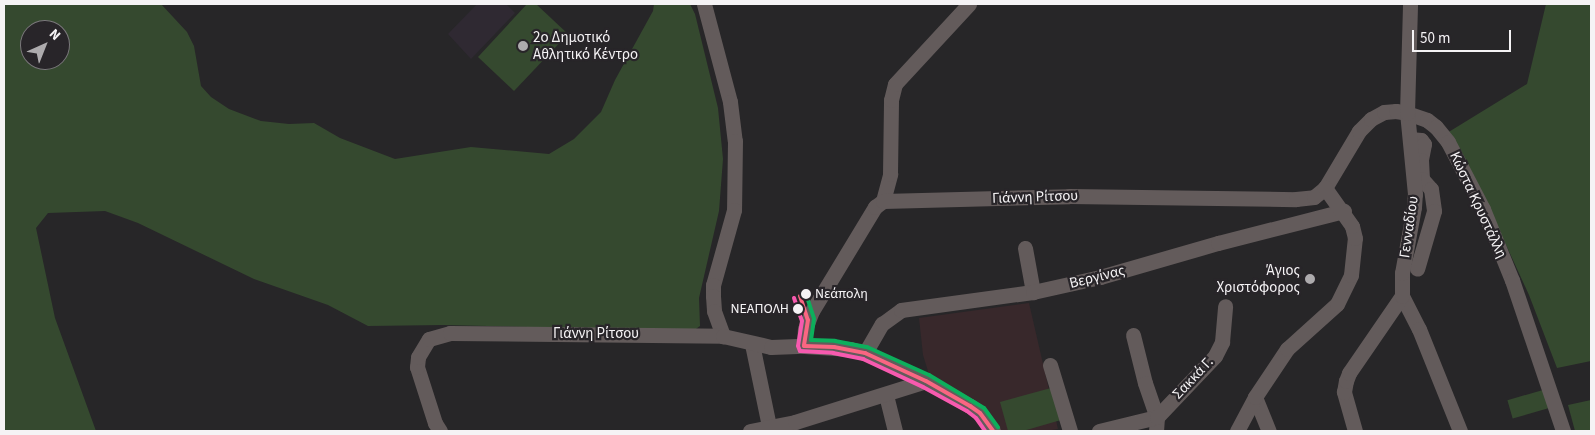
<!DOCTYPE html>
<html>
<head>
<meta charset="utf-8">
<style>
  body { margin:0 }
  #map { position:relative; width:1595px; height:435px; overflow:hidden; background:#272628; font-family:"Source Sans 3",sans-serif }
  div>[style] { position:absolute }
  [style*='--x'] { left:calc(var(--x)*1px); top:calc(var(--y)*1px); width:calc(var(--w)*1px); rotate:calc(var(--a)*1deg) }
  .built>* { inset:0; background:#2f2932 }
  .education>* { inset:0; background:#38282b }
  .green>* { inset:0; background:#35492f; transform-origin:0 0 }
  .street>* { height:15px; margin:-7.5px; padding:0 7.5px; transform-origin:7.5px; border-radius:7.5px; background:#635b5b }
  .bus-1>* { height:4px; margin:-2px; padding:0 2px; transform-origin:2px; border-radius:2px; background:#fa6682 }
  .bus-2>* { height:4px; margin:-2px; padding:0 2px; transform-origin:2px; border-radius:2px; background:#f75aaf }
  .bus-3>* { height:4px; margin:-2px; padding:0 2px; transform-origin:2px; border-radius:2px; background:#0daf5c }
  .dots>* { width:14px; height:14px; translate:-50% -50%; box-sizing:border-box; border:2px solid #282529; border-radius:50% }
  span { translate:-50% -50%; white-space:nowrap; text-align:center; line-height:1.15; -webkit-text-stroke:4.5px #282529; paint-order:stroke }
  .bus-label { font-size:14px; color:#f5f3f5 }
  .left { translate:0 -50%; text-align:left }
  .right { translate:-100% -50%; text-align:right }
  .poi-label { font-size:15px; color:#f5f3f5 }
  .street-label { font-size:15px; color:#f5f3f5 }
  .frame { position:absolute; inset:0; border:5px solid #f5f3f5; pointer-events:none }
  .north { position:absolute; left:20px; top:20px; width:50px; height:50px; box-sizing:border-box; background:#282529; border:1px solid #7a777b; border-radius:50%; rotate:44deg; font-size:14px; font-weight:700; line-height:20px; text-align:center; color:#f5f3f5 }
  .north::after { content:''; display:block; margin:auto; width:18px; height:22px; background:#adabad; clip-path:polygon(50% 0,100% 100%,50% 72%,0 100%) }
  .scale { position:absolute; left:1412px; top:30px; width:99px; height:22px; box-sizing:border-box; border:2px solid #f5f3f5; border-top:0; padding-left:6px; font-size:15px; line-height:18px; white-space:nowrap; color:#f5f3f5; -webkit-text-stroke:4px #282529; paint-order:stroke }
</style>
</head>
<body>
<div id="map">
  <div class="built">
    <i style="clip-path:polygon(477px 4px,506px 4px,515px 13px,471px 59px,448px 34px)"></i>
  </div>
  <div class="education">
    <i style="clip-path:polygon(1029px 303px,1058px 429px,1047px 431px,998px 431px,931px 381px,923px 355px,919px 318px)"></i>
  </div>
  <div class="green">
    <i style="clip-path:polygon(evenodd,4px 4px,161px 4px,187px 32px,194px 46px,201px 86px,211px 97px,229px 109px,261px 121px,289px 124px,314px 123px,340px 138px,395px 159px,471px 147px,549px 154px,574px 139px,601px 112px,615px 80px,653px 11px,654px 4px,690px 4px,695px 14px,718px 108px,723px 159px,719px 211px,699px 298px,700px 326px,693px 331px,443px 325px,368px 326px,328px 305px,254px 279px,138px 223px,105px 211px,48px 213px,36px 228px,55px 318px,96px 431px,4px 431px,4px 4px,30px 30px,60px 30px,60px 60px,30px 60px,30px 30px)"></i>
    <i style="clip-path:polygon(527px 4px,536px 4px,568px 34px,514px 91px,478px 57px)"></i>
    <i style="clip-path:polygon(1546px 4px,1591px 4px,1591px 361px,1557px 368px,1529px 295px,1485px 199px,1447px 133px,1527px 84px)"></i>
    <i style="clip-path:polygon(1051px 388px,1061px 420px,1023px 431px,1008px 431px,1000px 402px)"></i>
    <i style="left:1543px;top:390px;width:19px;height:37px;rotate:74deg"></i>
    <i style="clip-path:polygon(1591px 400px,1591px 431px,1575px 431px,1568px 405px)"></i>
  </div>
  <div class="street">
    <i style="--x:704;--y:4;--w:101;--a:75.1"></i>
    <i style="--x:730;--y:102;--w:39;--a:83"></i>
    <i style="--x:735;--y:141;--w:69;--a:90.8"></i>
    <i style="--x:734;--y:210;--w:78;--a:105.6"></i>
    <i style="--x:713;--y:285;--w:11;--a:90"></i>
    <i style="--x:713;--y:296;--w:15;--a:86"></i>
    <i style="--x:714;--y:311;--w:27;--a:70"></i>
    <i style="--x:1410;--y:139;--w:11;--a:5"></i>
    <i style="--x:1421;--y:140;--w:5;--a:53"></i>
    <i style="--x:1424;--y:144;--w:16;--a:101"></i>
    <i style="--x:1421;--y:160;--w:19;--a:87"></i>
    <i style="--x:1422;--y:179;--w:13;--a:48"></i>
    <i style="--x:1431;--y:189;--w:22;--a:82"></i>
    <i style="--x:1434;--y:211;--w:60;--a:106.3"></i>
    <i style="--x:883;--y:201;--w:28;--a:-75"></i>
    <i style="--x:890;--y:174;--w:74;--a:-89.2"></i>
    <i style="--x:891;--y:100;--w:16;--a:-76"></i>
    <i style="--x:895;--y:84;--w:109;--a:-47.2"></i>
    <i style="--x:1025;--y:248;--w:45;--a:79.7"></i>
    <i style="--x:1402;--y:296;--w:37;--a:63"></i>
    <i style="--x:1419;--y:329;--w:110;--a:68.1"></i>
    <i style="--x:1133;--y:335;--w:49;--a:76"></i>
    <i style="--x:1145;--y:383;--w:36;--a:71"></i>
    <i style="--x:1157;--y:417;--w:14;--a:94"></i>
    <i style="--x:752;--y:344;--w:89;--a:78.3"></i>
    <i style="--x:804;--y:346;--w:17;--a:-87"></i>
    <i style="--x:805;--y:329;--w:19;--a:-69"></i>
    <i style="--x:812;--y:311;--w:122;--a:-58.8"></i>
    <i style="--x:875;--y:207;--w:10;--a:-37"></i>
    <i style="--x:883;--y:201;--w:186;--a:-1.5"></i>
    <i style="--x:1069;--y:196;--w:227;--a:0.8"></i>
    <i style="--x:1296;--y:199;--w:18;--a:-6"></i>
    <i style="--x:1314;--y:197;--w:14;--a:-39"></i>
    <i style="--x:1325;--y:188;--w:66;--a:-59.2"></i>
    <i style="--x:1359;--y:131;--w:17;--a:-45"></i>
    <i style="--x:1371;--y:119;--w:15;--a:-28"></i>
    <i style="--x:1384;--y:112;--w:12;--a:-5"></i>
    <i style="--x:1396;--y:111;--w:11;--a:10"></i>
    <i style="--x:1407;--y:113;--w:21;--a:19"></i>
    <i style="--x:1427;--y:120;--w:11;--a:38"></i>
    <i style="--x:1436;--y:127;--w:19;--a:51"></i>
    <i style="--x:1448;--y:142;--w:76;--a:62.4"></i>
    <i style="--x:1483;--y:209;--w:77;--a:67.8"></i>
    <i style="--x:1512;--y:280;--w:159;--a:71.3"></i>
    <i style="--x:865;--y:353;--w:34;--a:-60"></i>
    <i style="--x:882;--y:324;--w:24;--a:-36"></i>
    <i style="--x:901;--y:310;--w:133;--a:-7.8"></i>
    <i style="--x:1033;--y:292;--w:69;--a:-12.6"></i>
    <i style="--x:1100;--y:277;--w:123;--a:-16.1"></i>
    <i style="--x:1218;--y:243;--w:130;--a:-14.3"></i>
    <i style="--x:1050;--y:365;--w:69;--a:73.1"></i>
    <i style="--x:886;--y:395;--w:37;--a:76"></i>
    <i style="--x:1255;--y:397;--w:37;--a:68"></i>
    <i style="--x:440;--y:431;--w:9;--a:-122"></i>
    <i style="--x:435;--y:423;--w:59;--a:-107.8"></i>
    <i style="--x:417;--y:367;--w:10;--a:-84"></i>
    <i style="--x:418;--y:357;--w:21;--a:-59"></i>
    <i style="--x:429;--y:339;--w:22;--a:-16"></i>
    <i style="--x:450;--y:333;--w:273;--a:0.6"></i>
    <i style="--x:723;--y:336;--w:49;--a:12.9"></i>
    <i style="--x:771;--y:347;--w:33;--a:-2"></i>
    <i style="--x:804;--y:346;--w:46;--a:3.7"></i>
    <i style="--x:850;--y:349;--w:16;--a:15"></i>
    <i style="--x:865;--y:353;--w:67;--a:24.7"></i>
    <i style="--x:926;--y:381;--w:51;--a:29.6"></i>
    <i style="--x:970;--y:406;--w:12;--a:35"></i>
    <i style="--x:980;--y:413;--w:22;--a:54"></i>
    <i style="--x:750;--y:431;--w:46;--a:-11.3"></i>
    <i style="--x:795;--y:422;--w:137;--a:-17.4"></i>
    <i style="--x:1099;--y:431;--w:60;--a:-13.6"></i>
    <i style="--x:1157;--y:417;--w:84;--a:-46.4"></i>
    <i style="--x:1215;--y:356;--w:16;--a:-63"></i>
    <i style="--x:1222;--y:342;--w:36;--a:-85"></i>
    <i style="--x:1237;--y:431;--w:38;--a:-62"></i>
    <i style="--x:1255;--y:397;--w:58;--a:-56.3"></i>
    <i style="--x:1287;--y:349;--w:67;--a:-42"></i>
    <i style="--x:1337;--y:304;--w:32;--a:-64"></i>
    <i style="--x:1351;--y:275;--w:37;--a:-84"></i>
    <i style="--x:1355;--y:238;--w:12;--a:-104"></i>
    <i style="--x:1352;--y:226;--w:47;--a:-125.4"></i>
    <i style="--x:1355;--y:431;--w:41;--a:-105.8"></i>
    <i style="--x:1344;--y:392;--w:11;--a:-80"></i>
    <i style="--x:1346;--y:381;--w:9;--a:-69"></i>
    <i style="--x:1349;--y:373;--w:93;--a:-55.5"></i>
    <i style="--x:1402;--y:296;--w:23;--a:-90"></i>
    <i style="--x:1402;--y:273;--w:67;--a:-79.7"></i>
    <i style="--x:1414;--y:207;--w:13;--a:-86"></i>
    <i style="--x:1415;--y:194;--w:81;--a:-95.6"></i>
    <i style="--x:1407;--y:113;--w:109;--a:-88.4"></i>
  </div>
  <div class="bus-1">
    <i style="--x:800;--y:296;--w:25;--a:72"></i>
    <i style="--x:808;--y:320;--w:26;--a:99"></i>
    <i style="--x:804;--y:346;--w:30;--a:2"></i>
    <i style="--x:834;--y:347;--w:32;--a:11"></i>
    <i style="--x:865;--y:353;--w:67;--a:24.7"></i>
    <i style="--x:926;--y:381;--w:51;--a:29.6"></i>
    <i style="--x:970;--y:406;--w:12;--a:35"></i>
    <i style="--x:980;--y:413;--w:22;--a:54"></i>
  </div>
  <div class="bus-2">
    <i style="--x:794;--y:298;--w:24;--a:71"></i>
    <i style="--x:802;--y:321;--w:25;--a:99"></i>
    <i style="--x:798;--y:346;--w:5;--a:68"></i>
    <i style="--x:800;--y:351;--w:33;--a:3"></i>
    <i style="--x:833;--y:353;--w:31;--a:11"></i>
    <i style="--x:863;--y:359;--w:66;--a:25"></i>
    <i style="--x:923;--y:387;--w:50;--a:28.6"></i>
    <i style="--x:967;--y:411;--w:11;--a:38"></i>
    <i style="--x:976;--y:418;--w:16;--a:55"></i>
  </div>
  <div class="bus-3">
    <i style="--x:806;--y:294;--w:26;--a:72"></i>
    <i style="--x:814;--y:319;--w:21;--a:98"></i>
    <i style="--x:811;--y:340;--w:24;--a:2"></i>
    <i style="--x:835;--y:341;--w:33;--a:11"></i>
    <i style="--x:867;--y:347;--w:68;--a:24.3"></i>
    <i style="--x:929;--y:375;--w:64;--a:31"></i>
    <i style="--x:984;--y:408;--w:24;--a:54"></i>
  </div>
  <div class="dots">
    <i style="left:523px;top:46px;background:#adabad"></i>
    <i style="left:1310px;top:279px;background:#adabad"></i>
    <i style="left:806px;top:294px;background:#f5f3f5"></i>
    <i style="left:798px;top:309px;background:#f5f3f5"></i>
  </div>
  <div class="bus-label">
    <span class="left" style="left:815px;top:294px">Νεάπολη</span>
    <span class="right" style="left:789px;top:309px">ΝΕΑΠΟΛΗ</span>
  </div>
  <div class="poi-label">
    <span class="left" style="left:533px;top:46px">2o Δημοτικό<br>Αθλητικό Κέντρο</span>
    <span class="right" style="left:1300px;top:279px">Άγιος<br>Χριστόφορος</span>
  </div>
  <div class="street-label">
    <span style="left:1035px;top:197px;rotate:-2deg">Γιάννη Ρίτσου</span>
    <span style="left:1478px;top:205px;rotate:65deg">Κώστα Κρυστάλλη</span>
    <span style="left:1409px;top:227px;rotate:-82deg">Γενναδίου</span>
    <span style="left:1097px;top:277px;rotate:-14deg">Βεργίνας</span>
    <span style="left:596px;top:334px">Γιάννη Ρίτσου</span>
    <span style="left:1193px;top:378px;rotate:-47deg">Σακκά Γ.</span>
  </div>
  <div class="frame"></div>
  <div class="north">N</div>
  <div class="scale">50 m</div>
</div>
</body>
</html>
